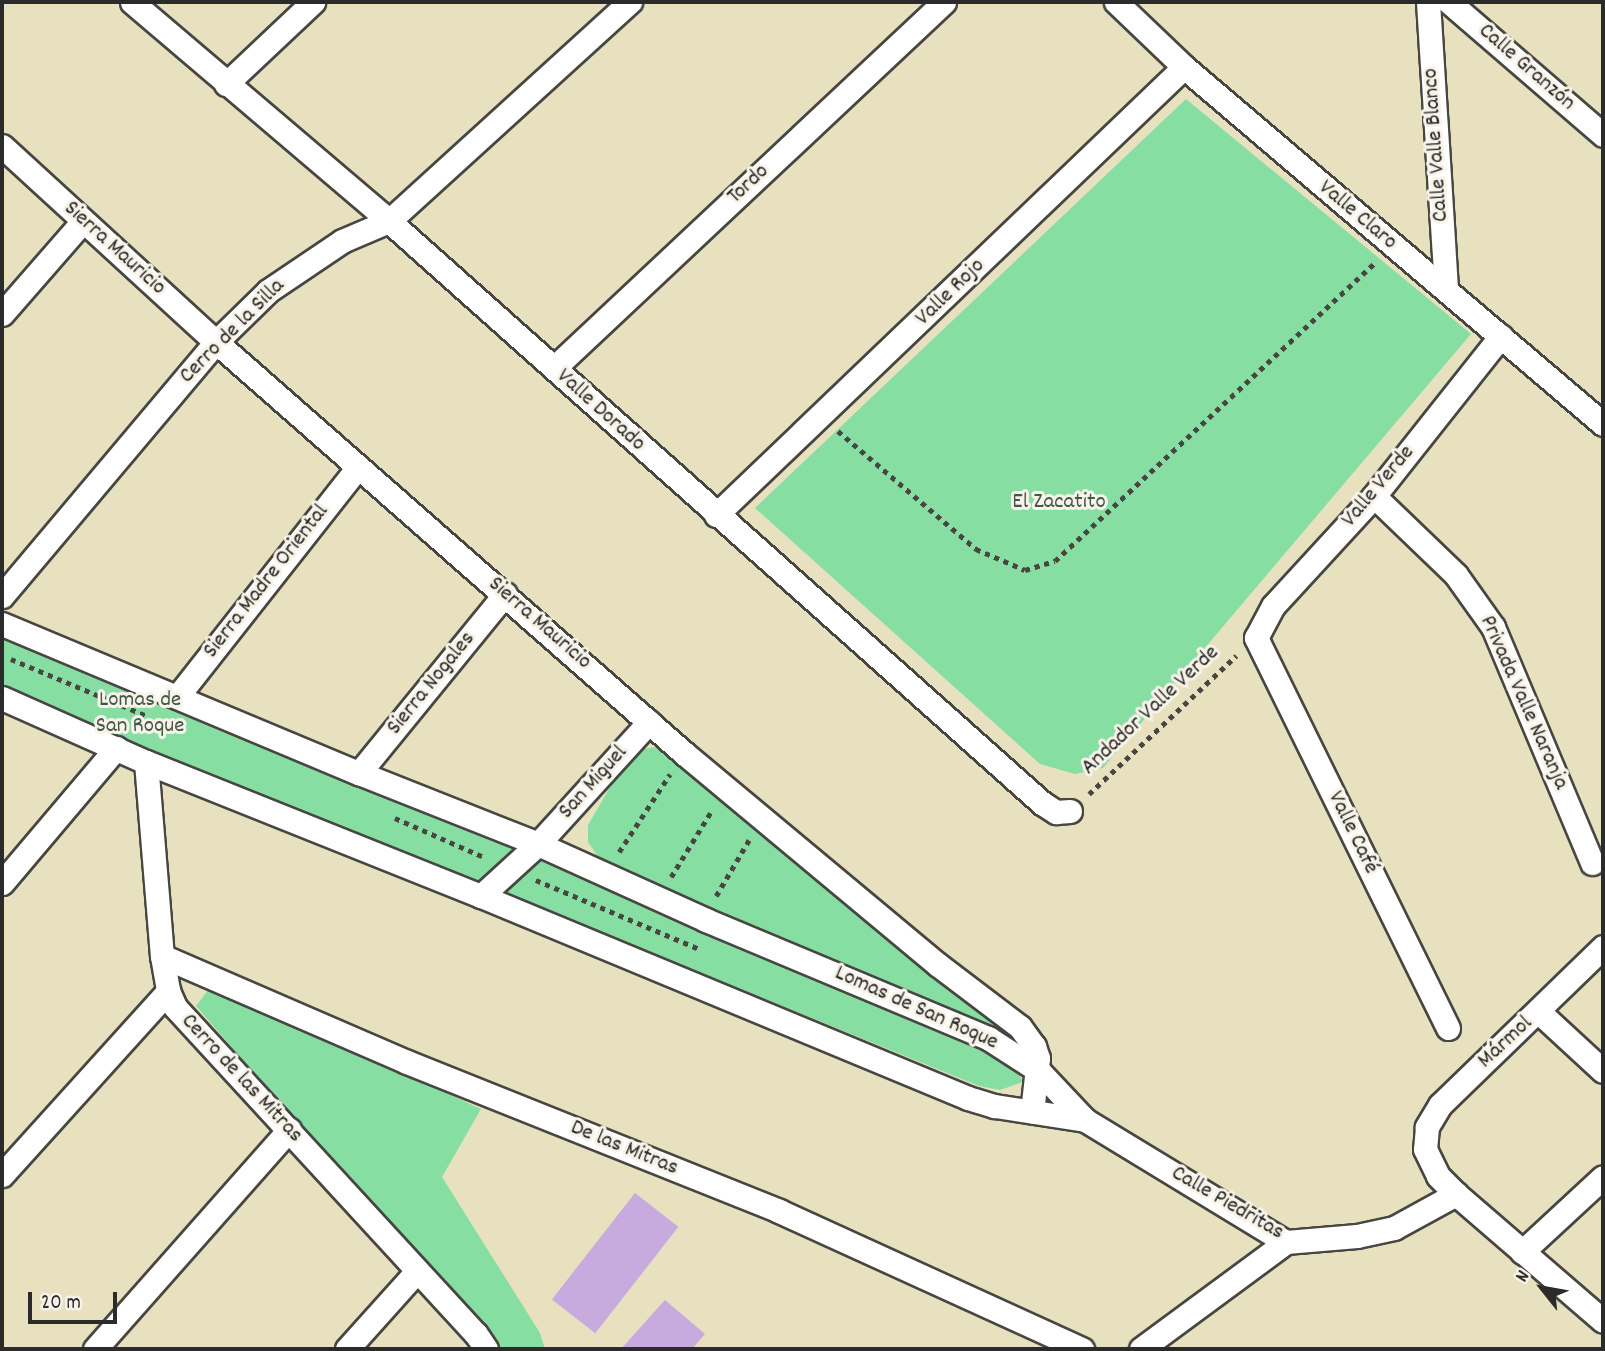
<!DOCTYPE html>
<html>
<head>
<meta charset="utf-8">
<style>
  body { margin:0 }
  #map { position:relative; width:1605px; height:1351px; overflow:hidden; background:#e8e1bf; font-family:Dekko,sans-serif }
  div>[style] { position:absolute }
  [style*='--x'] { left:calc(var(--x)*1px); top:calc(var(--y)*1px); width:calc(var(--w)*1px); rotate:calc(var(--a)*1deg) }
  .green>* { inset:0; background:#87dea2 }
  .building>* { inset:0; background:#c7aade; transform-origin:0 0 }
  .path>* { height:4.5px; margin-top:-2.25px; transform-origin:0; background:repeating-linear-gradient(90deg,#474641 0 5px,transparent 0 10px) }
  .roads { filter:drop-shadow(2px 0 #474641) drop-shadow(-2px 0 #474641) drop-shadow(0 2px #474641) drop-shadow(0 -2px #474641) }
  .minor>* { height:23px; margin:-11.5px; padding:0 11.5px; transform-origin:11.5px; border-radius:11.5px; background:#fff }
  span { translate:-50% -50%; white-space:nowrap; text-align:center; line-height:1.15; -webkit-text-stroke:6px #f7f3e8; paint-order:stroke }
  .street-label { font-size:23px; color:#2b2b2b }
  .park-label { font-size:23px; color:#425849 }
  .frame { position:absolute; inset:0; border:4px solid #2b2b2b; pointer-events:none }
  .north { position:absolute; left:1507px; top:1253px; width:70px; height:70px; -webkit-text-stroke:5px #f7f3e8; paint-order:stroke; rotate:301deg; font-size:19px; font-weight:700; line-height:28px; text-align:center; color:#2b2b2b }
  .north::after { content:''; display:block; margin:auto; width:24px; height:32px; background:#2b2b2b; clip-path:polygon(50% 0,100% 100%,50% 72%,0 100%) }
  .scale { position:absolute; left:28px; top:1292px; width:89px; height:32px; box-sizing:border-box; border:4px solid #2b2b2b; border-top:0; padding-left:9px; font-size:21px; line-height:24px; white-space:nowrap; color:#2b2b2b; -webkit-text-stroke:5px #f7f3e8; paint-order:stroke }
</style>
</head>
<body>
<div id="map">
  <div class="green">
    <i style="clip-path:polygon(1186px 99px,1471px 334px,1103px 768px,1075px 774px,1040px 764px,755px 508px)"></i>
    <i style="clip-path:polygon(2px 623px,1007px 1052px,1023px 1082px,1000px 1090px,979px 1086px,132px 742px,2px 684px)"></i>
    <i style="clip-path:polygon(656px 747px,680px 759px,757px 827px,1024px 1048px,607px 870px,588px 842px,588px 825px,624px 763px,642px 749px)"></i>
    <i style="clip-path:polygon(212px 985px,481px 1109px,442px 1177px,540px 1333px,545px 1349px,482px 1349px,487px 1342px,196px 1006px)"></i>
  </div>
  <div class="building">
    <i style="left:635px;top:1193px;width:55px;height:135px;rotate:38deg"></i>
    <i style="clip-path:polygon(665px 1300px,705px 1334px,692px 1349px,621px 1349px)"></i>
  </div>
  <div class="path">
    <i style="--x:838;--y:431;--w:182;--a:40.5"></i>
    <i style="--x:976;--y:549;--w:53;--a:23.2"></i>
    <i style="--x:1025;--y:570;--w:31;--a:-17"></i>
    <i style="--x:1055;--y:561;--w:436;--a:-43"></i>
    <i style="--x:11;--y:659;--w:147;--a:22.7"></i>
    <i style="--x:1089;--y:794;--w:202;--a:-43.2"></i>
    <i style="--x:395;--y:818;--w:99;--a:23.7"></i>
    <i style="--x:619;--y:852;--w:93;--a:-56.8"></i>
    <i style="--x:671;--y:877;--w:79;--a:-58.5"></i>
    <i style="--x:536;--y:880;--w:177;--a:22.9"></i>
    <i style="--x:716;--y:896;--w:65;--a:-59.5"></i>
  </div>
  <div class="roads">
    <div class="minor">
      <i style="--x:132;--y:2;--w:338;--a:40.4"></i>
      <i style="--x:389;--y:221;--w:875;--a:41.71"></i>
      <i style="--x:1042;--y:803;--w:17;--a:33"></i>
      <i style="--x:1056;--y:812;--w:14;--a:-4"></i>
      <i style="--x:1116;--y:2;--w:94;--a:43.7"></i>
      <i style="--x:1184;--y:67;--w:550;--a:40.43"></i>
      <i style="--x:1428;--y:2;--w:287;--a:86.4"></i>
      <i style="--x:1449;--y:2;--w:203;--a:40.8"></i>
      <i style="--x:226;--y:84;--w:120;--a:-43.3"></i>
      <i style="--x:2;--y:146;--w:290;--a:42.5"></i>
      <i style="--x:216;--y:342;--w:624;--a:41.3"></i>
      <i style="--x:685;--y:754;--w:328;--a:39.8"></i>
      <i style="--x:937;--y:964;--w:104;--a:37.2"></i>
      <i style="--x:1020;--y:1027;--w:24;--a:54"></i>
      <i style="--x:1034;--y:1046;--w:13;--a:72"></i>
      <i style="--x:1038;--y:1058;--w:54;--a:96.3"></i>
      <i style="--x:2;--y:314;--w:123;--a:-48.9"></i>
      <i style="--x:554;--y:368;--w:535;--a:-43.18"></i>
      <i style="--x:1374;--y:496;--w:114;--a:43.9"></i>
      <i style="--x:1456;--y:575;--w:64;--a:54.6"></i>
      <i style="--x:1493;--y:627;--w:256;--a:67.2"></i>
      <i style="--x:716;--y:515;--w:648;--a:-43.75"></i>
      <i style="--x:2;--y:596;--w:332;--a:-49.9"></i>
      <i style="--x:216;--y:342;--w:73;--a:-44.4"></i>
      <i style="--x:268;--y:291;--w:89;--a:-34"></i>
      <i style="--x:342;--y:241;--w:51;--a:-23.1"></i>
      <i style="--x:389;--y:221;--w:326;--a:-42.3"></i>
      <i style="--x:2;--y:624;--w:387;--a:22.7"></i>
      <i style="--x:359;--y:773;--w:193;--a:21.6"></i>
      <i style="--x:538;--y:844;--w:184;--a:24.3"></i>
      <i style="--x:706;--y:920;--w:306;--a:22.7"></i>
      <i style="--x:988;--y:1038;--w:61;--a:32.9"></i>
      <i style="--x:1039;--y:1071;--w:67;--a:46.8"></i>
      <i style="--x:1085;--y:1120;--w:235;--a:31.3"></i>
      <i style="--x:1286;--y:1242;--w:71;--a:-4.8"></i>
      <i style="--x:1357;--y:1236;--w:38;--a:-12"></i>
      <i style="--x:1394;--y:1228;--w:71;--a:-28.7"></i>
      <i style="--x:177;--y:697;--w:293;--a:-51.8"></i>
      <i style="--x:2;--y:698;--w:158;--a:24"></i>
      <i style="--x:146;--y:762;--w:361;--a:21.8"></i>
      <i style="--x:481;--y:896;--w:527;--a:22.53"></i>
      <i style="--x:968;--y:1098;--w:28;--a:17"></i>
      <i style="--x:995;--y:1106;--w:91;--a:8.8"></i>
      <i style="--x:146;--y:762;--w:195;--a:85.3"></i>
      <i style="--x:162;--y:956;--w:36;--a:80"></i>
      <i style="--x:168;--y:991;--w:17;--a:66"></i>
      <i style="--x:175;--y:1007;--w:444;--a:47.4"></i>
      <i style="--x:476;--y:1334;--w:18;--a:56"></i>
      <i style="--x:359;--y:773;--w:231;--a:-50.8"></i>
      <i style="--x:2;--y:883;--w:177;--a:-49.8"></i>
      <i style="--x:481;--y:896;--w:77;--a:-42.4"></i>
      <i style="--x:538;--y:844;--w:165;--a:-47.7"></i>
      <i style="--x:1603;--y:947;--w:227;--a:135.9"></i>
      <i style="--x:1440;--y:1105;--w:26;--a:121"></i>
      <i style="--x:1427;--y:1127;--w:22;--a:95"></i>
      <i style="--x:1425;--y:1149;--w:30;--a:64"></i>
      <i style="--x:1438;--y:1176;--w:25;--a:45"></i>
      <i style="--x:1456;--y:1194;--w:194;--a:40.8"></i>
      <i style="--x:162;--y:956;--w:267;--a:23.4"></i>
      <i style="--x:407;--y:1062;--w:401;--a:21.8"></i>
      <i style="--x:779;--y:1211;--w:333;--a:24.5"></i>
      <i style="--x:1539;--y:1012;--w:87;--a:42.7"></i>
      <i style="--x:1448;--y:1028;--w:435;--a:-116.2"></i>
      <i style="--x:1256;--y:638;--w:36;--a:-62"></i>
      <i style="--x:1273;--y:606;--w:149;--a:-47.4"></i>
      <i style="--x:1374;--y:496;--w:204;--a:-51.6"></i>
      <i style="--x:2;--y:1175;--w:248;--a:-47.9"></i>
      <i style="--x:1522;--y:1252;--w:110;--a:-42.8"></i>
      <i style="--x:95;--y:1349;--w:293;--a:-48.5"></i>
      <i style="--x:347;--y:1349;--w:105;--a:-48.1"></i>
      <i style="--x:1141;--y:1349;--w:180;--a:-36.4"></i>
    </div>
  </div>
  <div class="street-label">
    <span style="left:1526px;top:68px;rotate:41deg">Calle Granzón</span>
    <span style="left:1437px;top:145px;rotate:-94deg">Calle Valle Blanco</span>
    <span style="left:749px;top:185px;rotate:-43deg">Tordo</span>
    <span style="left:1357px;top:216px;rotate:40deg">Valle Claro</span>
    <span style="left:114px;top:249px;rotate:42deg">Sierra Mauricio</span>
    <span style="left:951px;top:293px;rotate:-44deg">Valle Rojo</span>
    <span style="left:233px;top:332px;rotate:-45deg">Cerro de la Silla</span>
    <span style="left:600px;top:411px;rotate:42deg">Valle Dorado</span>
    <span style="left:1379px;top:487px;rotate:-50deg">Valle Verde</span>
    <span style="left:267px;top:582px;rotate:-52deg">Sierra Madre Oriental</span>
    <span style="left:539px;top:624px;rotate:41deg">Sierra Mauricio</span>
    <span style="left:432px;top:684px;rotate:-51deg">Sierra Nogales</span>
    <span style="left:1523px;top:703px;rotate:66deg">Privada Valle Naranja</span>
    <span style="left:1151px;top:711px;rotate:-43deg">Andador Valle Verde</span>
    <span style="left:594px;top:783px;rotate:-48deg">San Miguel</span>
    <span style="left:1352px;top:833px;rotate:64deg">Valle Café</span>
    <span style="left:916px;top:1009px;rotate:24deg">Lomas de San Roque</span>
    <span style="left:1506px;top:1043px;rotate:-43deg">Mármol</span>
    <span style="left:241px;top:1079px;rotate:47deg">Cerro de las Mitras</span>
    <span style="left:624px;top:1149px;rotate:22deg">De las Mitras</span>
    <span style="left:1227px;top:1204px;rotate:30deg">Calle Piedritas</span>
  </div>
  <div class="park-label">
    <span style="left:1059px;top:503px">El Zacatito</span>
    <span style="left:140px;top:714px">Lomas de<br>San Roque</span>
  </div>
  <div class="frame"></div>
  <div class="north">N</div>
  <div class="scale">20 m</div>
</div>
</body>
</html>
